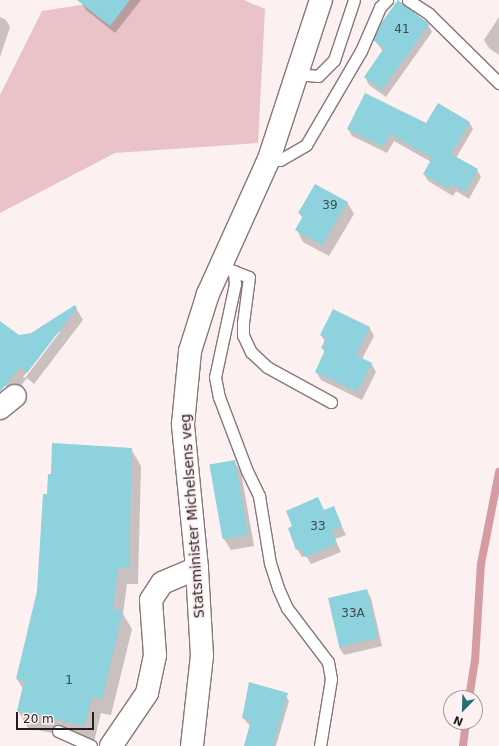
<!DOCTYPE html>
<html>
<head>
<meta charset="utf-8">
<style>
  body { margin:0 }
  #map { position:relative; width:499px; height:746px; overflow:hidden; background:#fdf0f1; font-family:"DejaVu Sans",sans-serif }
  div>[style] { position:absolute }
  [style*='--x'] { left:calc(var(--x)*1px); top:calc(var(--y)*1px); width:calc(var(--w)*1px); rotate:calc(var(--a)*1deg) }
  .green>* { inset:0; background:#e9c3c7 }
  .shadow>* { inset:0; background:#0003 }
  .stream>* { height:8px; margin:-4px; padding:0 4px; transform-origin:4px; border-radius:4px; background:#d69ca3 }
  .building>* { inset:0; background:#8dd2dc; transform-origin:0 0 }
  .roads { filter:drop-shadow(1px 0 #867678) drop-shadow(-1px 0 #867678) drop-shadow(0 1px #867678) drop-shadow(0 -1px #867678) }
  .service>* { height:11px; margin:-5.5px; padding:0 5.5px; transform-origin:5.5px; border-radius:5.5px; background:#fff }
  .minor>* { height:22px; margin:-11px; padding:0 11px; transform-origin:11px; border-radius:11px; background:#fff }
  .secondary>* { height:22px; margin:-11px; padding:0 11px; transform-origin:11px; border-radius:11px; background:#fff }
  span { translate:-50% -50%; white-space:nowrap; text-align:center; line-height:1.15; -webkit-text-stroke:3.5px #fdf0f1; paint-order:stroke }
  .number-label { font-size:12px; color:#3e4a4e }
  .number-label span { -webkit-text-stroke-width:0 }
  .street-label { font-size:14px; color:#231d1e }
  .north { position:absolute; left:443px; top:690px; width:40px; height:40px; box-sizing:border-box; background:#fdf0f1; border:1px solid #a69c9d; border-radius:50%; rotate:203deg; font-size:11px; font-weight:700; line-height:16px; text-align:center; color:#231d1e }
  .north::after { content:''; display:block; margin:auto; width:14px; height:18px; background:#246e77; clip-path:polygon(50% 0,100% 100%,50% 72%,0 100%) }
  .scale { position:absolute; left:16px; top:712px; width:78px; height:18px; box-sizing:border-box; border:2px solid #231d1e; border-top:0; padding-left:5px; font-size:12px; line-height:14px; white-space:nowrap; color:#231d1e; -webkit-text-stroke:3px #fdf0f1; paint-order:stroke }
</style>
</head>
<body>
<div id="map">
  <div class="green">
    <i style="clip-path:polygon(112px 0,244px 0,265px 9px,258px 143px,115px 153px,0 213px,0 95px,42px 11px)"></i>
  </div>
  <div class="shadow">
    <i style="clip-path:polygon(83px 0,141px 0,115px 33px,86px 10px,81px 2px)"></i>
    <i style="clip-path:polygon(0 17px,6px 20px,10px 27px,0 57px)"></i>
    <i style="clip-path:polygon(499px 17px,499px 55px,489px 48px,484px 40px)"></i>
    <i style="clip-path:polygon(428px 24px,432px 32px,386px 97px,369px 85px,365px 77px,383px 51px,374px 40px)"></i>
    <i style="clip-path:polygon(469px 122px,473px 129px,456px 158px,477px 170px,481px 177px,469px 199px,456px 191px,453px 196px,428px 181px,424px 174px,431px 162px,394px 141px,387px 153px,352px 136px,348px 129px)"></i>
    <i style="clip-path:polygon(347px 202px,354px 214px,329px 256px,303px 242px,297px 230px,303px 219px,299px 213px)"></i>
    <i style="clip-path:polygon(evenodd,76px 308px,83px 320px,34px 384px,27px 378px,15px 393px,0 382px,0 323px,19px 336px,32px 334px,76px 308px,58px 332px,60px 332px,25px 378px,23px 377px,58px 332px)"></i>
    <i style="clip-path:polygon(369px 327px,374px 336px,362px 359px,371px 363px,376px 372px,362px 400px,321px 380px,316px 372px,325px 353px,322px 348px,325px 342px,321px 335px)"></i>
    <i style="clip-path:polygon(131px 449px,141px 466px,138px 584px,127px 584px,123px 614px,132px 629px,111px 715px,101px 713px,94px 742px,28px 728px,18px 711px,23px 689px,17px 679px,38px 592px,48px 495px)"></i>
    <i style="clip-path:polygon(234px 461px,241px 472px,254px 546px,231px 550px,224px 539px)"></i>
    <i style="clip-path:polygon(318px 499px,324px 511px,333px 508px,346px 535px,335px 539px,341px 552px,311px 564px,306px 556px,302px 557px,297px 549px,294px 526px)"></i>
    <i style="clip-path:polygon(367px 590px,371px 598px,382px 646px,344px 655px,339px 647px)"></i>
    <i style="clip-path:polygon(284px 693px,289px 701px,276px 746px,245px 746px,250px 726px,243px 718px)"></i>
  </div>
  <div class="stream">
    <i style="--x:469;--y:698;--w:37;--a:-81"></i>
    <i style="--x:475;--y:661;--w:97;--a:-86.5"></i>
    <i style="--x:481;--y:564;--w:94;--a:-78.9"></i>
    <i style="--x:463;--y:746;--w:24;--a:-83"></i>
  </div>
  <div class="building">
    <i style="clip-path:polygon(77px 0,130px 0,110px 26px)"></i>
    <i style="clip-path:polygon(398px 0,429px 24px,382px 90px,364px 77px,384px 48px,373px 40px,379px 26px)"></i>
    <i style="clip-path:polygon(365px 93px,426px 123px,438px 103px,470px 122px,451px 154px,478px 169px,465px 192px,451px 184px,449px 189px,423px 174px,432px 158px,390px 134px,383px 147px,347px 129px)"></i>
    <i style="clip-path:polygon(315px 184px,348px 202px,322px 245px,295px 230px,303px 216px,298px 213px)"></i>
    <i style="clip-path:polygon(75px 305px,77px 308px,27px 373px,20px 367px,0 392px,0 321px,19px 335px,31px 333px)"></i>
    <i style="clip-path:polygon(333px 309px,370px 327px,356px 355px,372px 363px,357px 392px,315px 372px,325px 350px,321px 348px,326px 338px,320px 335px)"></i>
    <i style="clip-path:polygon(52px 443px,132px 448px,129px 568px,118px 568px,113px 609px,123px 611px,102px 699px,92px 697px,85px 726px,17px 711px,24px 681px,16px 679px,37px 591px,43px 494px,47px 494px,48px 474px,51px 474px)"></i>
    <i style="left:235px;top:460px;width:76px;height:26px;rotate:80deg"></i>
    <i style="clip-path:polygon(318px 497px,324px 510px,334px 506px,342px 526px,332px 530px,337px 544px,305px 557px,301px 548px,296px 550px,288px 528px,292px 526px,286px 511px)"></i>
    <i style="left:367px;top:589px;width:50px;height:40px;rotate:77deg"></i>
    <i style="clip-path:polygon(249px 682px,288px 693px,273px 746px,244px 746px,251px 720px,242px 718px)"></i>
  </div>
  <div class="roads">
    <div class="service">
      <i style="--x:408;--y:0;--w:24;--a:33"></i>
      <i style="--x:428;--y:13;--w:100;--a:44.6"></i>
      <i style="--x:296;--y:74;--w:22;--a:5"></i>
      <i style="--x:318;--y:76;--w:23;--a:-45"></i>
      <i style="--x:334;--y:60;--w:63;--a:-71.6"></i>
      <i style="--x:269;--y:159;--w:11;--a:5"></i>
      <i style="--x:280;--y:160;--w:30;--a:-30"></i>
      <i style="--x:306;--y:145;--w:109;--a:-59.7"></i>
      <i style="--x:361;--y:51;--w:48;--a:-66.6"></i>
      <i style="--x:380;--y:7;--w:10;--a:-45"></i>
      <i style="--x:228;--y:269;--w:22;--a:21"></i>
      <i style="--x:249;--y:277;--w:46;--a:97.4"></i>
      <i style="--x:243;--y:323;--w:12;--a:90"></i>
      <i style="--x:243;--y:335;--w:19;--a:65"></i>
      <i style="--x:251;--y:352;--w:22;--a:43"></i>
      <i style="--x:267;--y:367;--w:73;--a:28.7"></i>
      <i style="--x:234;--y:271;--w:13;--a:86"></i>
      <i style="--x:235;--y:284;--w:95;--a:102.1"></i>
      <i style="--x:215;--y:377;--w:20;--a:79"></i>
      <i style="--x:219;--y:397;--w:79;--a:69.3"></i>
      <i style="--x:247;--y:471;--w:28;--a:64"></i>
      <i style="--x:259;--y:496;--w:68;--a:80.7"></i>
      <i style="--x:270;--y:563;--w:26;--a:72"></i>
      <i style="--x:278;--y:588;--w:22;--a:66"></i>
      <i style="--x:287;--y:608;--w:68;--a:52.8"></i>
      <i style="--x:328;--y:662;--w:17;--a:80"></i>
      <i style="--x:331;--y:679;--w:68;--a:99.3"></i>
      <i style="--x:58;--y:731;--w:36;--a:24"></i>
    </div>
    <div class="minor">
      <i style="--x:0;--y:408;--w:19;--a:-39"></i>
      <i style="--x:111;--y:746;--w:64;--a:-55.8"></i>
      <i style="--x:147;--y:693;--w:39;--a:-78"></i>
      <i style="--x:155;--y:655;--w:55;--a:-94.2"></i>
      <i style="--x:151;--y:600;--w:20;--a:-57"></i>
      <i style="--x:162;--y:583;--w:38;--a:-23"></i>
    </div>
    <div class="secondary">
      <i style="--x:192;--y:746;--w:91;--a:-83.7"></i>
      <i style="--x:202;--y:656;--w:88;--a:-93.3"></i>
      <i style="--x:197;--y:568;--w:145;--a:-95.6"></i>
      <i style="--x:183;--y:424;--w:73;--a:-84.5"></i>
      <i style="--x:190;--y:351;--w:60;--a:-72.5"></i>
      <i style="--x:208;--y:294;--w:148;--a:-65.7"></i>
      <i style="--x:269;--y:159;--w:167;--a:-71.9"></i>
    </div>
  </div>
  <div class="number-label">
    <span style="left:402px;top:30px">41</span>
    <span style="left:330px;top:206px">39</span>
    <span style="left:318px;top:527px">33</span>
    <span style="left:353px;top:614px">33A</span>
    <span style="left:69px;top:681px">1</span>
  </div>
  <div class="street-label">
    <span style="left:192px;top:516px;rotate:-94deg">Statsminister Michelsens veg</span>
  </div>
  <div class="north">N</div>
  <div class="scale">20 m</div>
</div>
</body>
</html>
